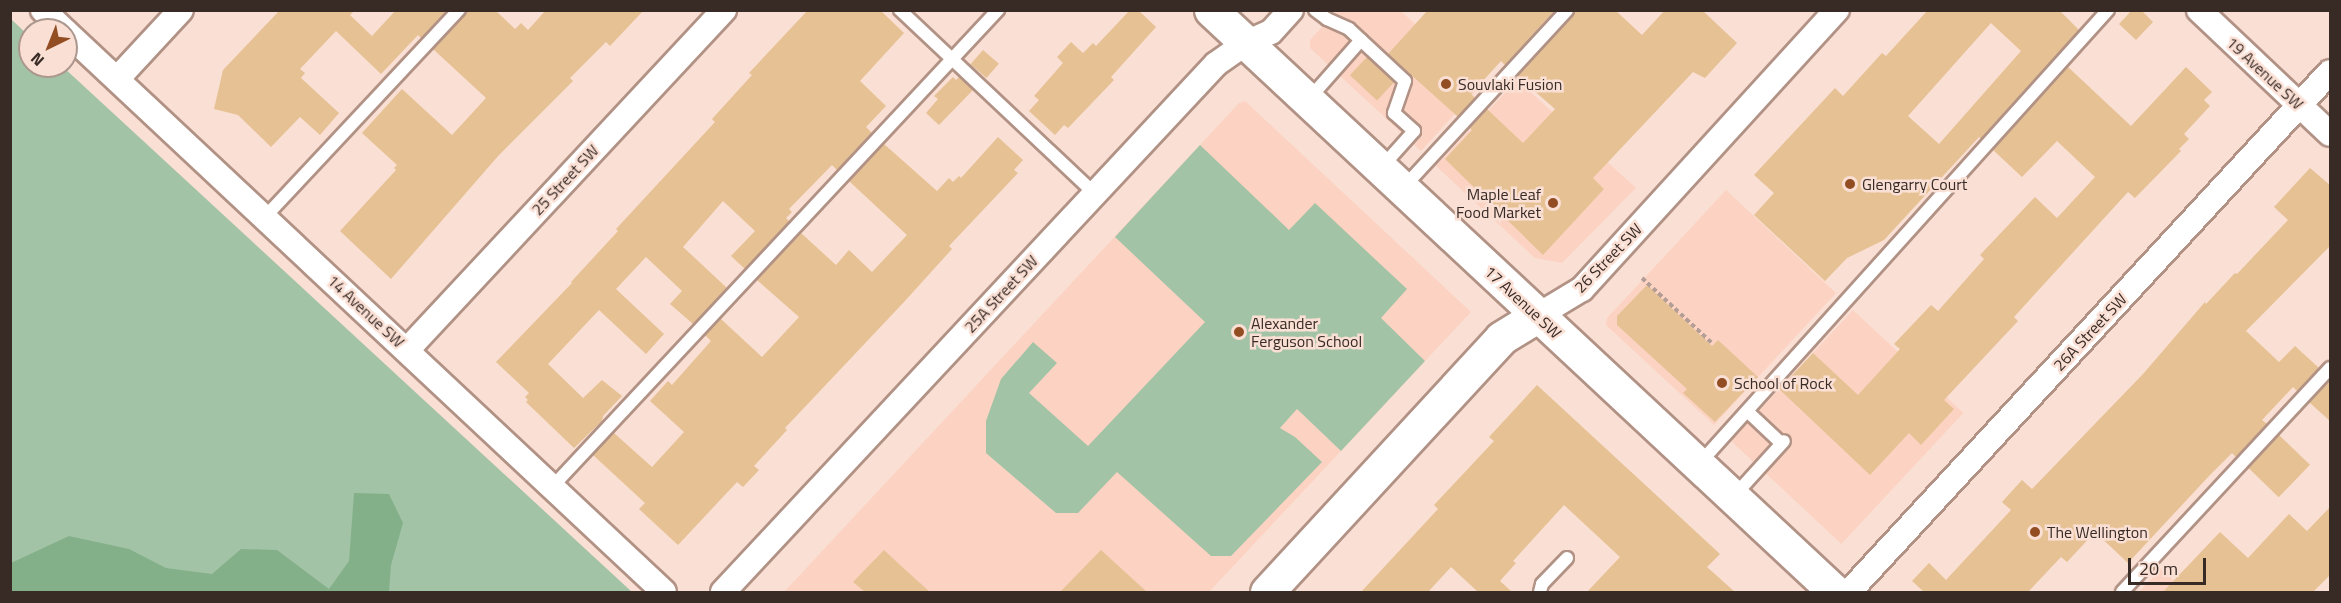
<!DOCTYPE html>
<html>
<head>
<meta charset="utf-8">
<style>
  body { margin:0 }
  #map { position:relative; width:2341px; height:603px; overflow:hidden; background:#fadfd4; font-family:"Titillium Web",sans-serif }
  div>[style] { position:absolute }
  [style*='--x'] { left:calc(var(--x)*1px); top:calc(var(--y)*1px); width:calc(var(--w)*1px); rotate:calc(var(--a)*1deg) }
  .built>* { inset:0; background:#fcd3c2; transform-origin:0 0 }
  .green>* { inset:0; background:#a3c3a6 }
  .forest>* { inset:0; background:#84b089 }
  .building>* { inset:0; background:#e6c193; transform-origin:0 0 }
  .path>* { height:4px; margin-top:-2px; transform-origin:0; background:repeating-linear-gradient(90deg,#b39d94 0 4.5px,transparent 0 7.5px) }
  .roads { filter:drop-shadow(2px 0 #b19285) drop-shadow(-2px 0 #b19285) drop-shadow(0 2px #b19285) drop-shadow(0 -2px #b19285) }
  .lane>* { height:12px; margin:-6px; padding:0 6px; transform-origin:6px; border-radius:6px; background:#fff }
  .street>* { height:24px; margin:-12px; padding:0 12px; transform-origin:12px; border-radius:12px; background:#fff }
  .secondary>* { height:33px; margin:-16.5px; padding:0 16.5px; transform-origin:16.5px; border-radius:16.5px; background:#fff }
  .dots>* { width:16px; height:16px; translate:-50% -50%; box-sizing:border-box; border:3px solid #fadfd4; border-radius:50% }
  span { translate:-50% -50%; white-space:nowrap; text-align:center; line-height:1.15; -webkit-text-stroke:5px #fadfd4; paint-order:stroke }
  .street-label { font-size:16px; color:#382b26 }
  .poi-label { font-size:16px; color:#382b26 }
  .left { translate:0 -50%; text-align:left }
  .right { translate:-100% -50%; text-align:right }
  .frame { position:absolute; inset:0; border:12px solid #382b26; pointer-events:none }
  .north { position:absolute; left:18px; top:18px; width:60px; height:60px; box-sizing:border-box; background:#fadfd4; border:2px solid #ac978e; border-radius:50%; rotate:223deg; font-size:16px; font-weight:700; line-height:24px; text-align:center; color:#382b26 }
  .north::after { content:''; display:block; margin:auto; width:21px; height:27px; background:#924d23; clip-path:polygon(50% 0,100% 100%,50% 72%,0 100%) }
  .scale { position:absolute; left:2128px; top:558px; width:78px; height:27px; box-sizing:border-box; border:3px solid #382b26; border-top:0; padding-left:8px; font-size:18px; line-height:21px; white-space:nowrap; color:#382b26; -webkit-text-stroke:4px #fadfd4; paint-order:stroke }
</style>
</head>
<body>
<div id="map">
  <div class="built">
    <i style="clip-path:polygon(1337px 11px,1401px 11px,1481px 85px,1421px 151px,1310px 48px,1310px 40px)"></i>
    <i style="clip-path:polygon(1517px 80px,1636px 188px,1562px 263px,1535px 258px,1436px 166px)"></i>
    <i style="clip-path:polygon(1245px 101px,1471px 312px,1209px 592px,784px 592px,1239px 103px)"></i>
    <i style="clip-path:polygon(1726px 190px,1836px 293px,1714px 425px,1606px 325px,1607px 318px)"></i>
    <i style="left:1853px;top:310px;width:151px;height:179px;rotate:43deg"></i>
    <i style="clip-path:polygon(2161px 569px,2187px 592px,2139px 592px)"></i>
  </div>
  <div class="green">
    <i style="clip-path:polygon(11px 19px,30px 37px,30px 66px,62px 66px,632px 592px,11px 592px)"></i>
    <i style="clip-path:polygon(1200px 145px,1289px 230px,1315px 203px,1407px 289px,1381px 318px,1425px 361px,1341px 451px,1297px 409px,1280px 428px,1295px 437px,1322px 462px,1231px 556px,1211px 556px,1117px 472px,1078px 513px,1056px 513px,986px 453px,986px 421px,1001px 379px,1033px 342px,1057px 363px,1029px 393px,1088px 446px,1205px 322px,1115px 237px)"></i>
  </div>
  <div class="forest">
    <i style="clip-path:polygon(354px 493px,389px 494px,403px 523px,391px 565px,389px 592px,11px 592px,11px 563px,69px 536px,129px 549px,166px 568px,212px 574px,241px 549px,277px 550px,329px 589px,349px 561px)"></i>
  </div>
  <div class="building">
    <i style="clip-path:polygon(280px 10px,355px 10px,350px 15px,372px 36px,396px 10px,447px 10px,421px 38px,418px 35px,381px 74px,336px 31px,300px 69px,305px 73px,301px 78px,339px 113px,320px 135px,300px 117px,271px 147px,238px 115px,214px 109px,223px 70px)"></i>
    <i style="clip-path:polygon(467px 10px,495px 10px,515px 29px,521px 23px,528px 30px,546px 10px,644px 10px,610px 46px,606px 42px,570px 78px,573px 81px,499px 155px,391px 279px,340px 231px,396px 170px,394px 168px,397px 165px,362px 133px,402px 89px,452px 135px,486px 98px,433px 49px)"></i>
    <i style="clip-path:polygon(808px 10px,880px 10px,904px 33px,860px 81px,886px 106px,866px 127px,872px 133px,837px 170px,832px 165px,789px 209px,792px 212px,786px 218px,789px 221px,745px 269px,731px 256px,755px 231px,723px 201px,683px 247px,727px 288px,693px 324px,670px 304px,682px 291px,646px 257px,616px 289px,664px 334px,646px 354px,599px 310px,548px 364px,583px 398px,602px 380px,622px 396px,603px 416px,602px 421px,574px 448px,526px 402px,528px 400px,525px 397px,529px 393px,496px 362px,572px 283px,571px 282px,618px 231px,616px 229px,715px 122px,712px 119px,752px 75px,749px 73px)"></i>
    <i style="clip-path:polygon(1130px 10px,1138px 10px,1156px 27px,1111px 77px,1114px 80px,1068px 128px,1064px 125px,1055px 135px,1029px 111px,1039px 100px,1034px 96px,1063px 63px,1057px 57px,1071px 42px,1083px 53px,1093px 43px,1096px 46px)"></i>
    <i style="clip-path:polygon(1428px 10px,1555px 10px,1505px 65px,1501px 61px,1471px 94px,1475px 98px,1458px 117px,1388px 54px)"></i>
    <i style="clip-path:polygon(1575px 10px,1615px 10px,1642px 35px,1665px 10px,1702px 10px,1737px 43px,1705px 78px,1693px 72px,1593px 178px,1604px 189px,1543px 255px,1445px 159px,1472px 130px,1470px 128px,1487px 109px,1523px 143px,1555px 109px,1517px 76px)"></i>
    <i style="clip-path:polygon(evenodd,1928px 10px,2059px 10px,2079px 30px,1981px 139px,1979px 137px,1884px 240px,1847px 258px,1825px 281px,1754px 215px,1774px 193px,1754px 175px,1835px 88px,1843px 96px,1882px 53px,1886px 56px,1928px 10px,1991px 23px,2021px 51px,1939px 144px,1908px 116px,1991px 23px)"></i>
    <i style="clip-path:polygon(2132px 10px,2141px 10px,2153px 22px,2136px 40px,2119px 24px)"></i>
    <i style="left:983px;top:50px;width:21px;height:19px;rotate:41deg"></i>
    <i style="left:1367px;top:57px;width:37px;height:25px;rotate:43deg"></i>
    <i style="clip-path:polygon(2068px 67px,2131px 126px,2186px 67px,2212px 92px,2204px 100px,2210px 106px,2184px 134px,2189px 139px,2179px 149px,2181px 151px,2135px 198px,2128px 192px,2014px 317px,2018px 321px,1944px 400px,1954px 409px,1921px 445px,1909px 433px,1870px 475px,1779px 389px,1813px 353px,1858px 395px,1900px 349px,1894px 344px,1931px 305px,1938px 311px,1984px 259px,1980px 255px,2035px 197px,2057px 218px,2095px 177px,2057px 141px,2022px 177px,1993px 150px)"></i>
    <i style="clip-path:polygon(953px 77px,956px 80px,959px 77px,973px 90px,939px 125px,926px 113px,938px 99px,934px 96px)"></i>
    <i style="clip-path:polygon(998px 137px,1023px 160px,1014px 170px,1018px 173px,949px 246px,952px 249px,904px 302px,785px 428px,787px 430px,754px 466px,759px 470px,743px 487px,737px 482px,678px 545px,639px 509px,645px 503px,593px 455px,614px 433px,652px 467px,684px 432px,650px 401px,668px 381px,672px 385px,711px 341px,705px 335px,721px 319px,762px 357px,799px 317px,757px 280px,801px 233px,836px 265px,849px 250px,872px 272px,907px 235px,849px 181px,884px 144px,937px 191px,949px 178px,953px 182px,959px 176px,961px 178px)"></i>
    <i style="clip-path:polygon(2310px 168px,2331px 186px,2331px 245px,2246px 331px,2279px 362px,2295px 346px,2319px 368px,2297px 391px,2293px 387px,2262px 420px,2267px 424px,2236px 457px,2232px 453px,2209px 476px,2128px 563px,2095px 532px,2067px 562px,2061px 557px,2028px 592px,1924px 592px,1912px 581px,1929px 563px,1946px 580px,2011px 510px,2002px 502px,2022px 480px,2032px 489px,2143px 374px,2205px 302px,2206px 304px,2235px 273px,2237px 274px,2288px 220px,2274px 207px)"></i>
    <i style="clip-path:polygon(1647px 285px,1712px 346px,1718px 340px,1758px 377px,1715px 422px,1683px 393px,1687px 389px,1617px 325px,1617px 316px)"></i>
    <i style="clip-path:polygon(2331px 380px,2331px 422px,2309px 402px)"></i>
    <i style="clip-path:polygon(1537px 385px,1720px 554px,1707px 567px,1735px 592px,1587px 592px,1620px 557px,1564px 505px,1513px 561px,1516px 563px,1500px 581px,1512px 592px,1478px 592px,1451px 567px,1428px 592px,1361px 592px,1438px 509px,1434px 505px,1494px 441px,1489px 437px)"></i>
    <i style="left:2279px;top:435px;width:43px;height:45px;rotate:44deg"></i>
    <i style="clip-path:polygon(2331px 506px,2331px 574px,2313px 592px,2163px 592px,2220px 532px,2248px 558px,2289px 514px,2307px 531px)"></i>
    <i style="clip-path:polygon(884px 550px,900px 565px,930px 592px,865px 592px,853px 582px)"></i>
    <i style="clip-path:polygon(1101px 550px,1147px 592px,1060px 592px)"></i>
  </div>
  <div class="path">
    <i style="--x:1642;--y:278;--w:96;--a:42.9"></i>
  </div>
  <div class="roads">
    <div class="lane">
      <i style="--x:900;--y:10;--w:268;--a:43.3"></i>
      <i style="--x:1315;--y:10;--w:15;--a:37"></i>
      <i style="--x:1327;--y:19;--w:24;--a:24"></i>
      <i style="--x:1349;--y:29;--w:76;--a:42.9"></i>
      <i style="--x:1405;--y:81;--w:34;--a:109"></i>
      <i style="--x:1394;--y:113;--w:27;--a:42"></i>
      <i style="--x:1414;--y:131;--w:50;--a:131.7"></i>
      <i style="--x:1308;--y:100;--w:80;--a:-48.5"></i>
      <i style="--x:1403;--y:188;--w:242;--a:-47.3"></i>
      <i style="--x:265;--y:217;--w:284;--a:-46.9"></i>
      <i style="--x:1747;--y:411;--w:47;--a:43.3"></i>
      <i style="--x:1699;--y:464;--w:611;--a:-47.98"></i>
      <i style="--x:553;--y:486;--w:652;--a:-46.93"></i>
      <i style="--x:1734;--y:496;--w:74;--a:-47.7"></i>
      <i style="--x:1540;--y:592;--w:8;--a:-76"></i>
      <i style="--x:1542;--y:584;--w:36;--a:-46"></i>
      <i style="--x:2122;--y:592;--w:306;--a:-47.1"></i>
    </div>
    <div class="street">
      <i style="--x:43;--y:10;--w:29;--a:44"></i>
      <i style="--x:2199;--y:10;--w:180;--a:43.4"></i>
      <i style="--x:66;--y:32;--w:819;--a:43.12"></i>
      <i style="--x:117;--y:79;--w:94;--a:-47.2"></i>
      <i style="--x:1537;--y:316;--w:52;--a:-31"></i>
      <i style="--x:1582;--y:289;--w:378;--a:-47.6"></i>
      <i style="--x:407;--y:350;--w:465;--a:-47"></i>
      <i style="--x:723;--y:592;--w:722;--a:-46.96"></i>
      <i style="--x:1216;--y:64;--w:37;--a:-35"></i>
      <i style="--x:1246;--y:43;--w:27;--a:-24"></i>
      <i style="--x:1271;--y:32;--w:30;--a:-48"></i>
      <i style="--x:1849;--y:592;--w:708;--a:-47.23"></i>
    </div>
    <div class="secondary">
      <i style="--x:1211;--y:10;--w:853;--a:43.01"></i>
      <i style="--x:1267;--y:592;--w:345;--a:-47.3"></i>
      <i style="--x:1501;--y:338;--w:42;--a:-31.4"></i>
    </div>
  </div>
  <div class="dots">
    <i style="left:1446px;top:84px;background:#924d23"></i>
    <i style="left:1850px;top:184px;background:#924d23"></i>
    <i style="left:1553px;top:203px;background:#924d23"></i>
    <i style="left:1239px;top:332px;background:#924d23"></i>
    <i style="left:1722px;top:383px;background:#924d23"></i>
    <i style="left:2035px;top:532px;background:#924d23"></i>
  </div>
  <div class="street-label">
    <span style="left:2265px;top:73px;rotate:43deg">19 Avenue SW</span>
    <span style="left:565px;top:180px;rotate:-47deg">25 Street SW</span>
    <span style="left:1608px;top:258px;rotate:-46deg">26 Street SW</span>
    <span style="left:1001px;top:294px;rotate:-47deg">25A Street SW</span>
    <span style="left:1523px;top:302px;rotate:43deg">17 Avenue SW</span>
    <span style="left:366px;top:311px;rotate:43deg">14 Avenue SW</span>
    <span style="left:2090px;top:332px;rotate:-47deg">26A Street SW</span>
  </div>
  <div class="poi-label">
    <span class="left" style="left:1458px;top:84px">Souvlaki Fusion</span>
    <span class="left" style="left:1862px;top:184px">Glengarry Court</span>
    <span class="right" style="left:1541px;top:203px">Maple Leaf<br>Food Market</span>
    <span class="left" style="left:1251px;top:332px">Alexander<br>Ferguson School</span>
    <span class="left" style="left:1734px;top:383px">School of Rock</span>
    <span class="left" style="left:2047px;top:532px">The Wellington</span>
  </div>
  <div class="frame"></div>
  <div class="north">N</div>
  <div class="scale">20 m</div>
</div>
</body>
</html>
